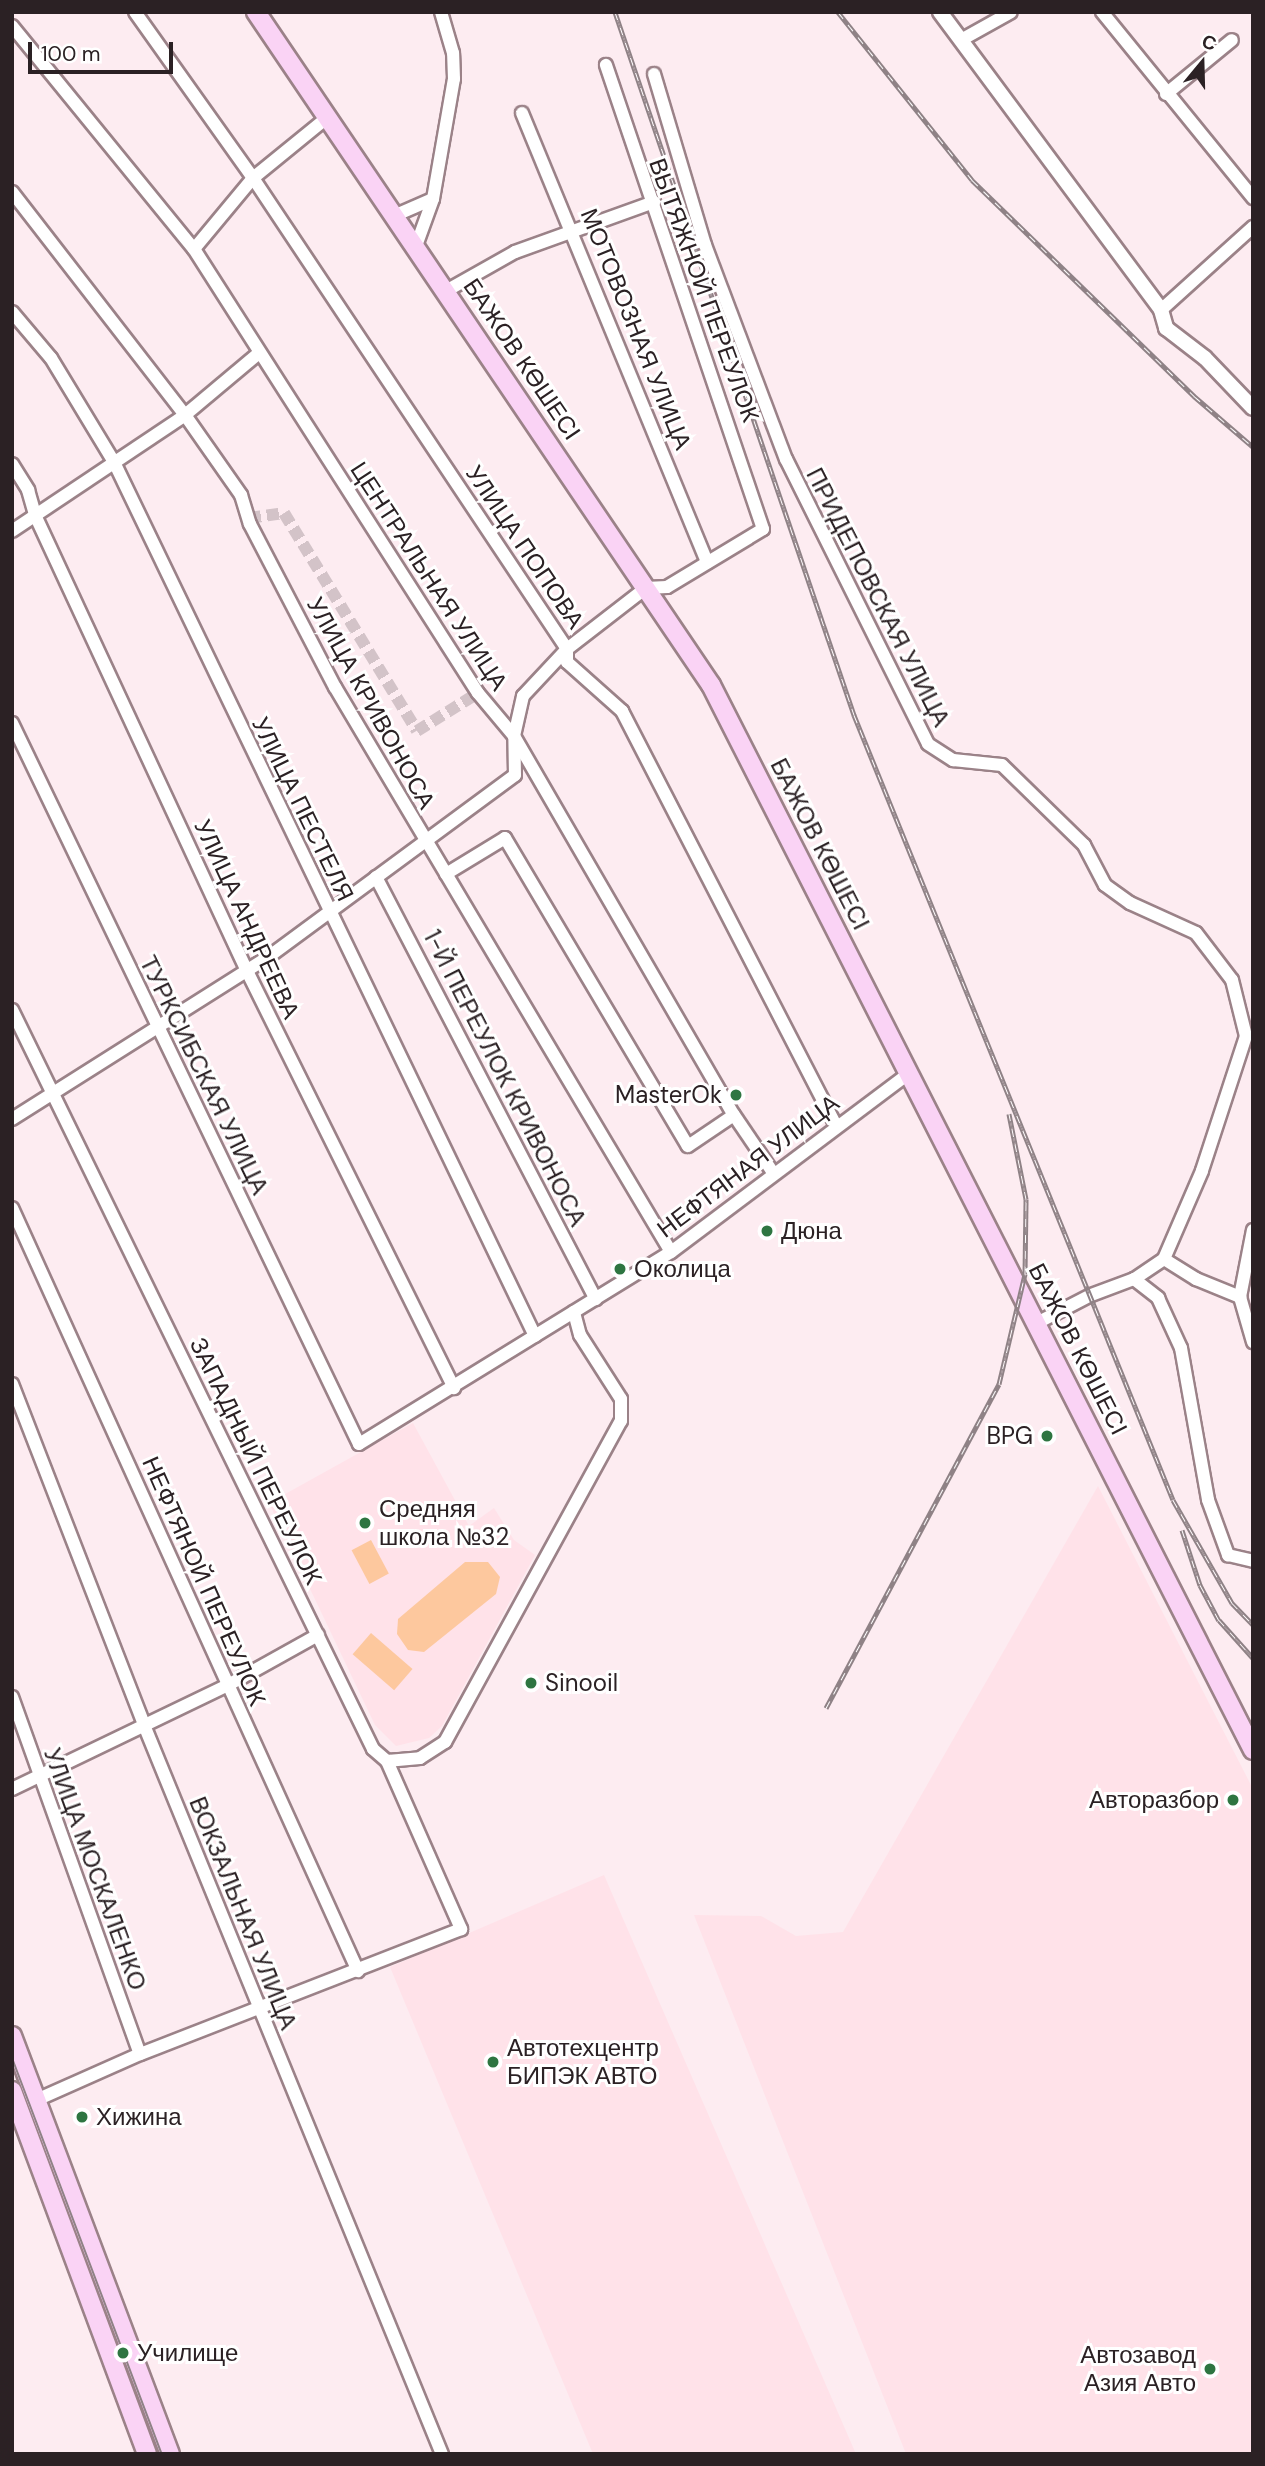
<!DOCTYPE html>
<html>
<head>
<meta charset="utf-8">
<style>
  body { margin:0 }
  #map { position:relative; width:1265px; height:2466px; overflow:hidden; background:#fdecf1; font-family:"DM Sans",sans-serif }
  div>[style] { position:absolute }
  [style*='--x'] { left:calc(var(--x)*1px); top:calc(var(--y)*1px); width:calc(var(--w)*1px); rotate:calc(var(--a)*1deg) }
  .built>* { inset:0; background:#ffe2e9 }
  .green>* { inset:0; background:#fdc89e; transform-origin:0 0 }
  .minor-tunnel>* { height:12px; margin-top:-6px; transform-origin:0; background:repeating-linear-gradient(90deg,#d3c3c8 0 12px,transparent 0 18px) }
  .roads { filter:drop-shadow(2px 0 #9b8288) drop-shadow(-2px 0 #9b8288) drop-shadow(0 2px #9b8288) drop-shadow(0 -2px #9b8288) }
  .minor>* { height:12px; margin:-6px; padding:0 6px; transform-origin:6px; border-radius:6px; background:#fff }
  .tertiary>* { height:14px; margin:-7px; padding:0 7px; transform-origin:7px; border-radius:7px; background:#fff }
  .primary>* { height:18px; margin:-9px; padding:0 9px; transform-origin:9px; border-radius:9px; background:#fad3f5 }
  .tram>* { height:2px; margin:-1px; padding:0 1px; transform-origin:1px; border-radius:1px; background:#8f8286 }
  .rail>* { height:5px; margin-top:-2.5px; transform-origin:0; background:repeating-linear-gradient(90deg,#fff 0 8px,#8f8286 0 16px); box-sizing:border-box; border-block:2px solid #8f8286 }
  .dots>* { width:19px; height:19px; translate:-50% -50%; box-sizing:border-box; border:4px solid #fff; border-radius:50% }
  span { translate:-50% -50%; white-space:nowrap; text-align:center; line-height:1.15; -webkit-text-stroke:6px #fff; paint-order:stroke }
  .street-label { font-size:24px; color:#2b2124 }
  .poi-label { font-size:24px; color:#2b2124 }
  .right { translate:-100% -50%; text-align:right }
  .left { translate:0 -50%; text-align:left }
  .frame { position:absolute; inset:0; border:14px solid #2b2124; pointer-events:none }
  .north { position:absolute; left:1167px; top:28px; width:70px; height:70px; -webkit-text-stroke:5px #fff; paint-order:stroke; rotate:19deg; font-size:19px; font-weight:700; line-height:28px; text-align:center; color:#2b2124 }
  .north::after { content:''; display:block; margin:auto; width:24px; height:32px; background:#2b2124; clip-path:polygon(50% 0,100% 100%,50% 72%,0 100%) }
  .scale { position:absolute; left:28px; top:42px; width:145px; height:32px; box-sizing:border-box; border:4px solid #2b2124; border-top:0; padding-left:9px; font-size:21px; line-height:24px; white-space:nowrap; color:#2b2124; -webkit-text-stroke:5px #fff; paint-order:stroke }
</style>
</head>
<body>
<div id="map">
  <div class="built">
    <i style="clip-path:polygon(413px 1423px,469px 1526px,494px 1508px,514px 1540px,535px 1555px,442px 1726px,429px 1738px,396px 1746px,375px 1725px,269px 1503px)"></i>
    <i style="clip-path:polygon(1098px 1486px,1253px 1789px,1253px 2454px,906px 2454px,694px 1915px,761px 1916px,796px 1936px,843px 1932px)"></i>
    <i style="clip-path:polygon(604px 1875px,856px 2454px,593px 2454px,390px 1967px)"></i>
  </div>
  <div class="green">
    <i style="left:371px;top:1540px;width:38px;height:22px;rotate:62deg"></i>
    <i style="clip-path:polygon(465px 1562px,488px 1562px,500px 1577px,496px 1594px,424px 1652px,408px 1650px,397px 1634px,398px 1619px)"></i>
    <i style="left:371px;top:1633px;width:55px;height:28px;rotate:41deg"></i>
  </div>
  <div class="minor-tunnel">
    <i style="--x:249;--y:518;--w:35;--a:-8"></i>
    <i style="--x:284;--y:513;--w:255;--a:58.6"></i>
    <i style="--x:417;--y:731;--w:72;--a:-31.9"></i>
  </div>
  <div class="roads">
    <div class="minor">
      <i style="--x:135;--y:12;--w:204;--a:54.6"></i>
      <i style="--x:253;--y:178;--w:566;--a:56.31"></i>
      <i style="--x:567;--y:649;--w:13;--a:90"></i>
      <i style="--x:567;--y:662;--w:74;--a:41.7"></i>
      <i style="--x:622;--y:711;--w:466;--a:62.7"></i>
      <i style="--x:1102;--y:12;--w:240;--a:50.9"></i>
      <i style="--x:12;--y:26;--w:288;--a:50.8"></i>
      <i style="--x:194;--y:249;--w:527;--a:57.4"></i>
      <i style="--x:478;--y:693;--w:56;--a:50.1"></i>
      <i style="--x:514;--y:736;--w:438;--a:59.9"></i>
      <i style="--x:734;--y:1115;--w:71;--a:55.9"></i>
      <i style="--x:961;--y:40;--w:57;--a:-29.2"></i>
      <i style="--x:654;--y:74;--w:178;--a:73.4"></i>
      <i style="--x:705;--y:245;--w:229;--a:69.3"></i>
      <i style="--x:786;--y:459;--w:318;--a:63.5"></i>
      <i style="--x:928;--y:744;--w:30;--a:33"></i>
      <i style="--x:953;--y:760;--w:49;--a:5.8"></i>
      <i style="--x:1002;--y:765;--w:115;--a:44.3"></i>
      <i style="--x:1084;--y:845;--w:45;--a:62.3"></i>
      <i style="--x:1105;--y:885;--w:31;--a:36"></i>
      <i style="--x:1130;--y:903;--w:72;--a:24.4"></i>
      <i style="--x:1196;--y:933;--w:59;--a:52.5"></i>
      <i style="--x:1232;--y:980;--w:58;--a:76"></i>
      <i style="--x:1246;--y:1036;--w:142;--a:108.1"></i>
      <i style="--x:1202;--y:1171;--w:96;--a:113.4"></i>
      <i style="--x:1164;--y:1259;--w:36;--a:146"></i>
      <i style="--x:1134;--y:1279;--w:46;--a:159.6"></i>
      <i style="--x:1091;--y:1295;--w:59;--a:152.6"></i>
      <i style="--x:1166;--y:94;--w:85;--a:-39.3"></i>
      <i style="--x:522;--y:113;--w:486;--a:67.6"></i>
      <i style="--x:12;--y:192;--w:282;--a:52.2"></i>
      <i style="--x:185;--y:415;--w:98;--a:55"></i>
      <i style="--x:241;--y:495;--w:30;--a:73"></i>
      <i style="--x:250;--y:524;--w:184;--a:62.5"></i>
      <i style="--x:335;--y:687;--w:657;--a:59.26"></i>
      <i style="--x:396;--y:215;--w:40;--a:-23.4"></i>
      <i style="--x:416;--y:246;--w:50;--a:-70.1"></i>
      <i style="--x:433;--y:199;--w:122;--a:-80.1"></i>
      <i style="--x:454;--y:79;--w:26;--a:-92"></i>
      <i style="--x:453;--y:53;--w:43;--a:-106.3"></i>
      <i style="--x:194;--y:249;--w:92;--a:-50.3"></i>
      <i style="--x:253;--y:178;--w:98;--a:-39.2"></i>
      <i style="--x:446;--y:291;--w:79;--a:-29.5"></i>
      <i style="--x:515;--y:252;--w:148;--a:-19.8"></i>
      <i style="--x:1161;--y:310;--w:124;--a:-42.1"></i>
      <i style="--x:12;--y:312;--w:60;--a:49.7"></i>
      <i style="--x:51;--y:358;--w:122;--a:58.8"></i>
      <i style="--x:114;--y:462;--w:970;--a:64.28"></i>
      <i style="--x:12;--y:464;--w:31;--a:58"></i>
      <i style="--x:28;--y:490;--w:26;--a:74"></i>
      <i style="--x:35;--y:515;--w:501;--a:65.07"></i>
      <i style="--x:246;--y:969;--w:468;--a:63.6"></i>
      <i style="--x:12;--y:531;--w:208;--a:-33.8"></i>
      <i style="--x:185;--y:415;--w:97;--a:-40"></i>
      <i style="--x:12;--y:723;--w:800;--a:64.3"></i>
      <i style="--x:359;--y:1444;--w:366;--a:-31.6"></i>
      <i style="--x:671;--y:1252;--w:298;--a:-36.9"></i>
      <i style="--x:446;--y:874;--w:69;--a:-31.4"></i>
      <i style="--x:505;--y:838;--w:358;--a:59.3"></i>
      <i style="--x:688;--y:1146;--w:55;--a:-34"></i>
      <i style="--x:376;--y:877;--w:476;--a:62.5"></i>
      <i style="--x:12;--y:1010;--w:822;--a:63.96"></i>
      <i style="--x:373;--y:1749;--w:18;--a:41"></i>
      <i style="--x:387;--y:1761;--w:184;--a:66.2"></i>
      <i style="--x:461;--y:1929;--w:344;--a:158.7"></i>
      <i style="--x:140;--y:2054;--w:116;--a:156.1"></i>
      <i style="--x:12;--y:1119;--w:307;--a:-32.3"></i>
      <i style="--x:271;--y:955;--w:303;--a:-36.4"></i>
      <i style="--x:515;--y:775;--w:39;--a:-91"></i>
      <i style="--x:514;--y:736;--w:41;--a:-77.3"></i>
      <i style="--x:523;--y:696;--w:64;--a:-46.9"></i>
      <i style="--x:567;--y:649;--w:100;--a:-37.7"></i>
      <i style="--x:646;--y:588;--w:21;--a:-3"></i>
      <i style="--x:667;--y:587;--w:112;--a:-31.1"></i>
      <i style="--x:763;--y:529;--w:490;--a:-108.7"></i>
      <i style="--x:12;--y:1208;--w:838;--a:65.61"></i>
      <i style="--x:1253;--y:1230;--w:68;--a:101"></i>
      <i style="--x:1240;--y:1297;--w:47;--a:73.9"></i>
      <i style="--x:1164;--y:1259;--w:38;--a:32"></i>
      <i style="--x:1196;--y:1279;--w:48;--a:22.2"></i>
      <i style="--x:1134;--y:1279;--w:31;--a:38"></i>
      <i style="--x:1158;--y:1298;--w:55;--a:65.3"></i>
      <i style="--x:1181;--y:1348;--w:154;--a:79.9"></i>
      <i style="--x:1208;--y:1500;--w:59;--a:70"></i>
      <i style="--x:1228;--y:1555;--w:26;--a:13"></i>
      <i style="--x:12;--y:1384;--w:366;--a:68.8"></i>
      <i style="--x:144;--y:1725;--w:788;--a:67.77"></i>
      <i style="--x:12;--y:1697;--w:379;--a:70.3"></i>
      <i style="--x:387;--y:1761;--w:33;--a:-5"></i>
      <i style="--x:420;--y:1758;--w:30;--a:-33"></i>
      <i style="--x:445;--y:1742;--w:366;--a:-61.3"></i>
      <i style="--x:621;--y:1421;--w:22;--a:-90"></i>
      <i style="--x:621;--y:1399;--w:76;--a:-122.6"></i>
      <i style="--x:580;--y:1335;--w:24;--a:-105"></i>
      <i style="--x:12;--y:1789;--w:240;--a:-25.7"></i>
      <i style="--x:228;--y:1685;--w:103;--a:-29.1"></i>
    </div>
    <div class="tertiary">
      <i style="--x:940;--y:12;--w:371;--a:53.4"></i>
      <i style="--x:1161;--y:310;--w:19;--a:74"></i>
      <i style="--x:1166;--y:328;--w:49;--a:37.6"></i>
      <i style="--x:1205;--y:358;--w:69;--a:46.2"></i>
    </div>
    <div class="primary">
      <i style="--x:256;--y:12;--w:812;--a:55.94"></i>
      <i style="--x:711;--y:685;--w:1195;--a:63.03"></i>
      <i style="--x:12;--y:2036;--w:447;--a:69.3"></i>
      <i style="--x:12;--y:2091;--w:387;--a:69.6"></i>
    </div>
  </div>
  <div class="tram">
    <i style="--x:12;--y:2058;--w:423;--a:69.3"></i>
  </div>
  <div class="rail">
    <i style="--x:615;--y:12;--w:743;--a:71.22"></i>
    <i style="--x:854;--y:715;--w:847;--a:67.88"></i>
    <i style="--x:1173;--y:1500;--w:119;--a:60.2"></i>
    <i style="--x:1232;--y:1603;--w:30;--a:46"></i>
    <i style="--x:838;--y:12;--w:215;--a:51.4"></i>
    <i style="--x:972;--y:180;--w:310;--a:44.2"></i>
    <i style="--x:1194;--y:396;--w:78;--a:40.8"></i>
    <i style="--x:1182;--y:1530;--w:58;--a:71.9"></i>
    <i style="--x:1200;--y:1585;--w:40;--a:62"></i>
    <i style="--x:1219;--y:1620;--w:51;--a:48.2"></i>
    <i style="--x:826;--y:1708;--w:367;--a:-61.9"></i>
    <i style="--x:999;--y:1384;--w:113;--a:-76.7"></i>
    <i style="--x:1025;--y:1274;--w:75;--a:-89.2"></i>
    <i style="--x:1026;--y:1199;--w:87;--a:-101.3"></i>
  </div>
  <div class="dots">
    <i style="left:736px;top:1095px;background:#2e7541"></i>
    <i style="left:767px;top:1231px;background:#2e7541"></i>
    <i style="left:620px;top:1269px;background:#2e7541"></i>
    <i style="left:1047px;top:1436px;background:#2e7541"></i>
    <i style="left:365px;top:1523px;background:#2e7541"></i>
    <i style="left:531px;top:1683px;background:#2e7541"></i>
    <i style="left:1233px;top:1800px;background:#2e7541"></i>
    <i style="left:493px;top:2062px;background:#2e7541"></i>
    <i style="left:82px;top:2117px;background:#2e7541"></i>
    <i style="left:123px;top:2353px;background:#2e7541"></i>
    <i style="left:1210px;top:2369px;background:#2e7541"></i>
  </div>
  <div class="street-label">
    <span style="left:704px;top:290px;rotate:70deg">ВЫТЯЖНОЙ ПЕРЕУЛОК</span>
    <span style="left:636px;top:329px;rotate:68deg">МОТОВОЗНАЯ УЛИЦА</span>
    <span style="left:522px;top:359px;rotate:56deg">БАЖОВ КӨШЕСІ</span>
    <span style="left:525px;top:547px;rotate:56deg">УЛИЦА ПОПОВА</span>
    <span style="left:429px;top:576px;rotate:57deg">ЦЕНТРАЛЬНАЯ УЛИЦА</span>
    <span style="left:878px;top:597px;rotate:63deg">ПРИДЕПОВСКАЯ УЛИЦА</span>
    <span style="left:371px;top:703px;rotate:61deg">УЛИЦА КРИВОНОСА</span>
    <span style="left:303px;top:809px;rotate:64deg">УЛИЦА ПЕСТЕЛЯ</span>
    <span style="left:820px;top:844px;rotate:63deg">БАЖОВ КӨШЕСІ</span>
    <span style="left:247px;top:919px;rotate:65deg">УЛИЦА АНДРЕЕВА</span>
    <span style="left:204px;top:1075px;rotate:64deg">ТУРКСИБСКАЯ УЛИЦА</span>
    <span style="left:505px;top:1078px;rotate:63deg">1-Й ПЕРЕУЛОК КРИВОНОСА</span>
    <span style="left:748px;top:1166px;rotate:-37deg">НЕФТЯНАЯ УЛИЦА</span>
    <span style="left:1078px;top:1349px;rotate:63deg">БАЖОВ КӨШЕСІ</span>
    <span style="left:256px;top:1461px;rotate:64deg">ЗАПАДНЫЙ ПЕРЕУЛОК</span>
    <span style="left:204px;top:1581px;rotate:66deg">НЕФТЯНОЙ ПЕРЕУЛОК</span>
    <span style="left:95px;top:1869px;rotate:70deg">УЛИЦА МОСКАЛЕНКО</span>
    <span style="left:243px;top:1913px;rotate:68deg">ВОКЗАЛЬНАЯ УЛИЦА</span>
  </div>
  <div class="poi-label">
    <span class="right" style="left:722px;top:1095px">MasterOk</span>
    <span class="left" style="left:781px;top:1231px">Дюна</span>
    <span class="left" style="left:634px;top:1269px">Околица</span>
    <span class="right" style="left:1033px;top:1436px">BPG</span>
    <span class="left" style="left:379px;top:1523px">Средняя<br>школа №32</span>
    <span class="left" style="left:545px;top:1683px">Sinooil</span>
    <span class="right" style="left:1219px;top:1800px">Авторазбор</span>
    <span class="left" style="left:507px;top:2062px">Автотехцентр<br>БИПЭК АВТО</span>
    <span class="left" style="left:96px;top:2117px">Хижина</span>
    <span class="left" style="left:137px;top:2353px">Училище</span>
    <span class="right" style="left:1196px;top:2369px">Автозавод<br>Азия Авто</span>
  </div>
  <div class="frame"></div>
  <div class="north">С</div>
  <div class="scale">100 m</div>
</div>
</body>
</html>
